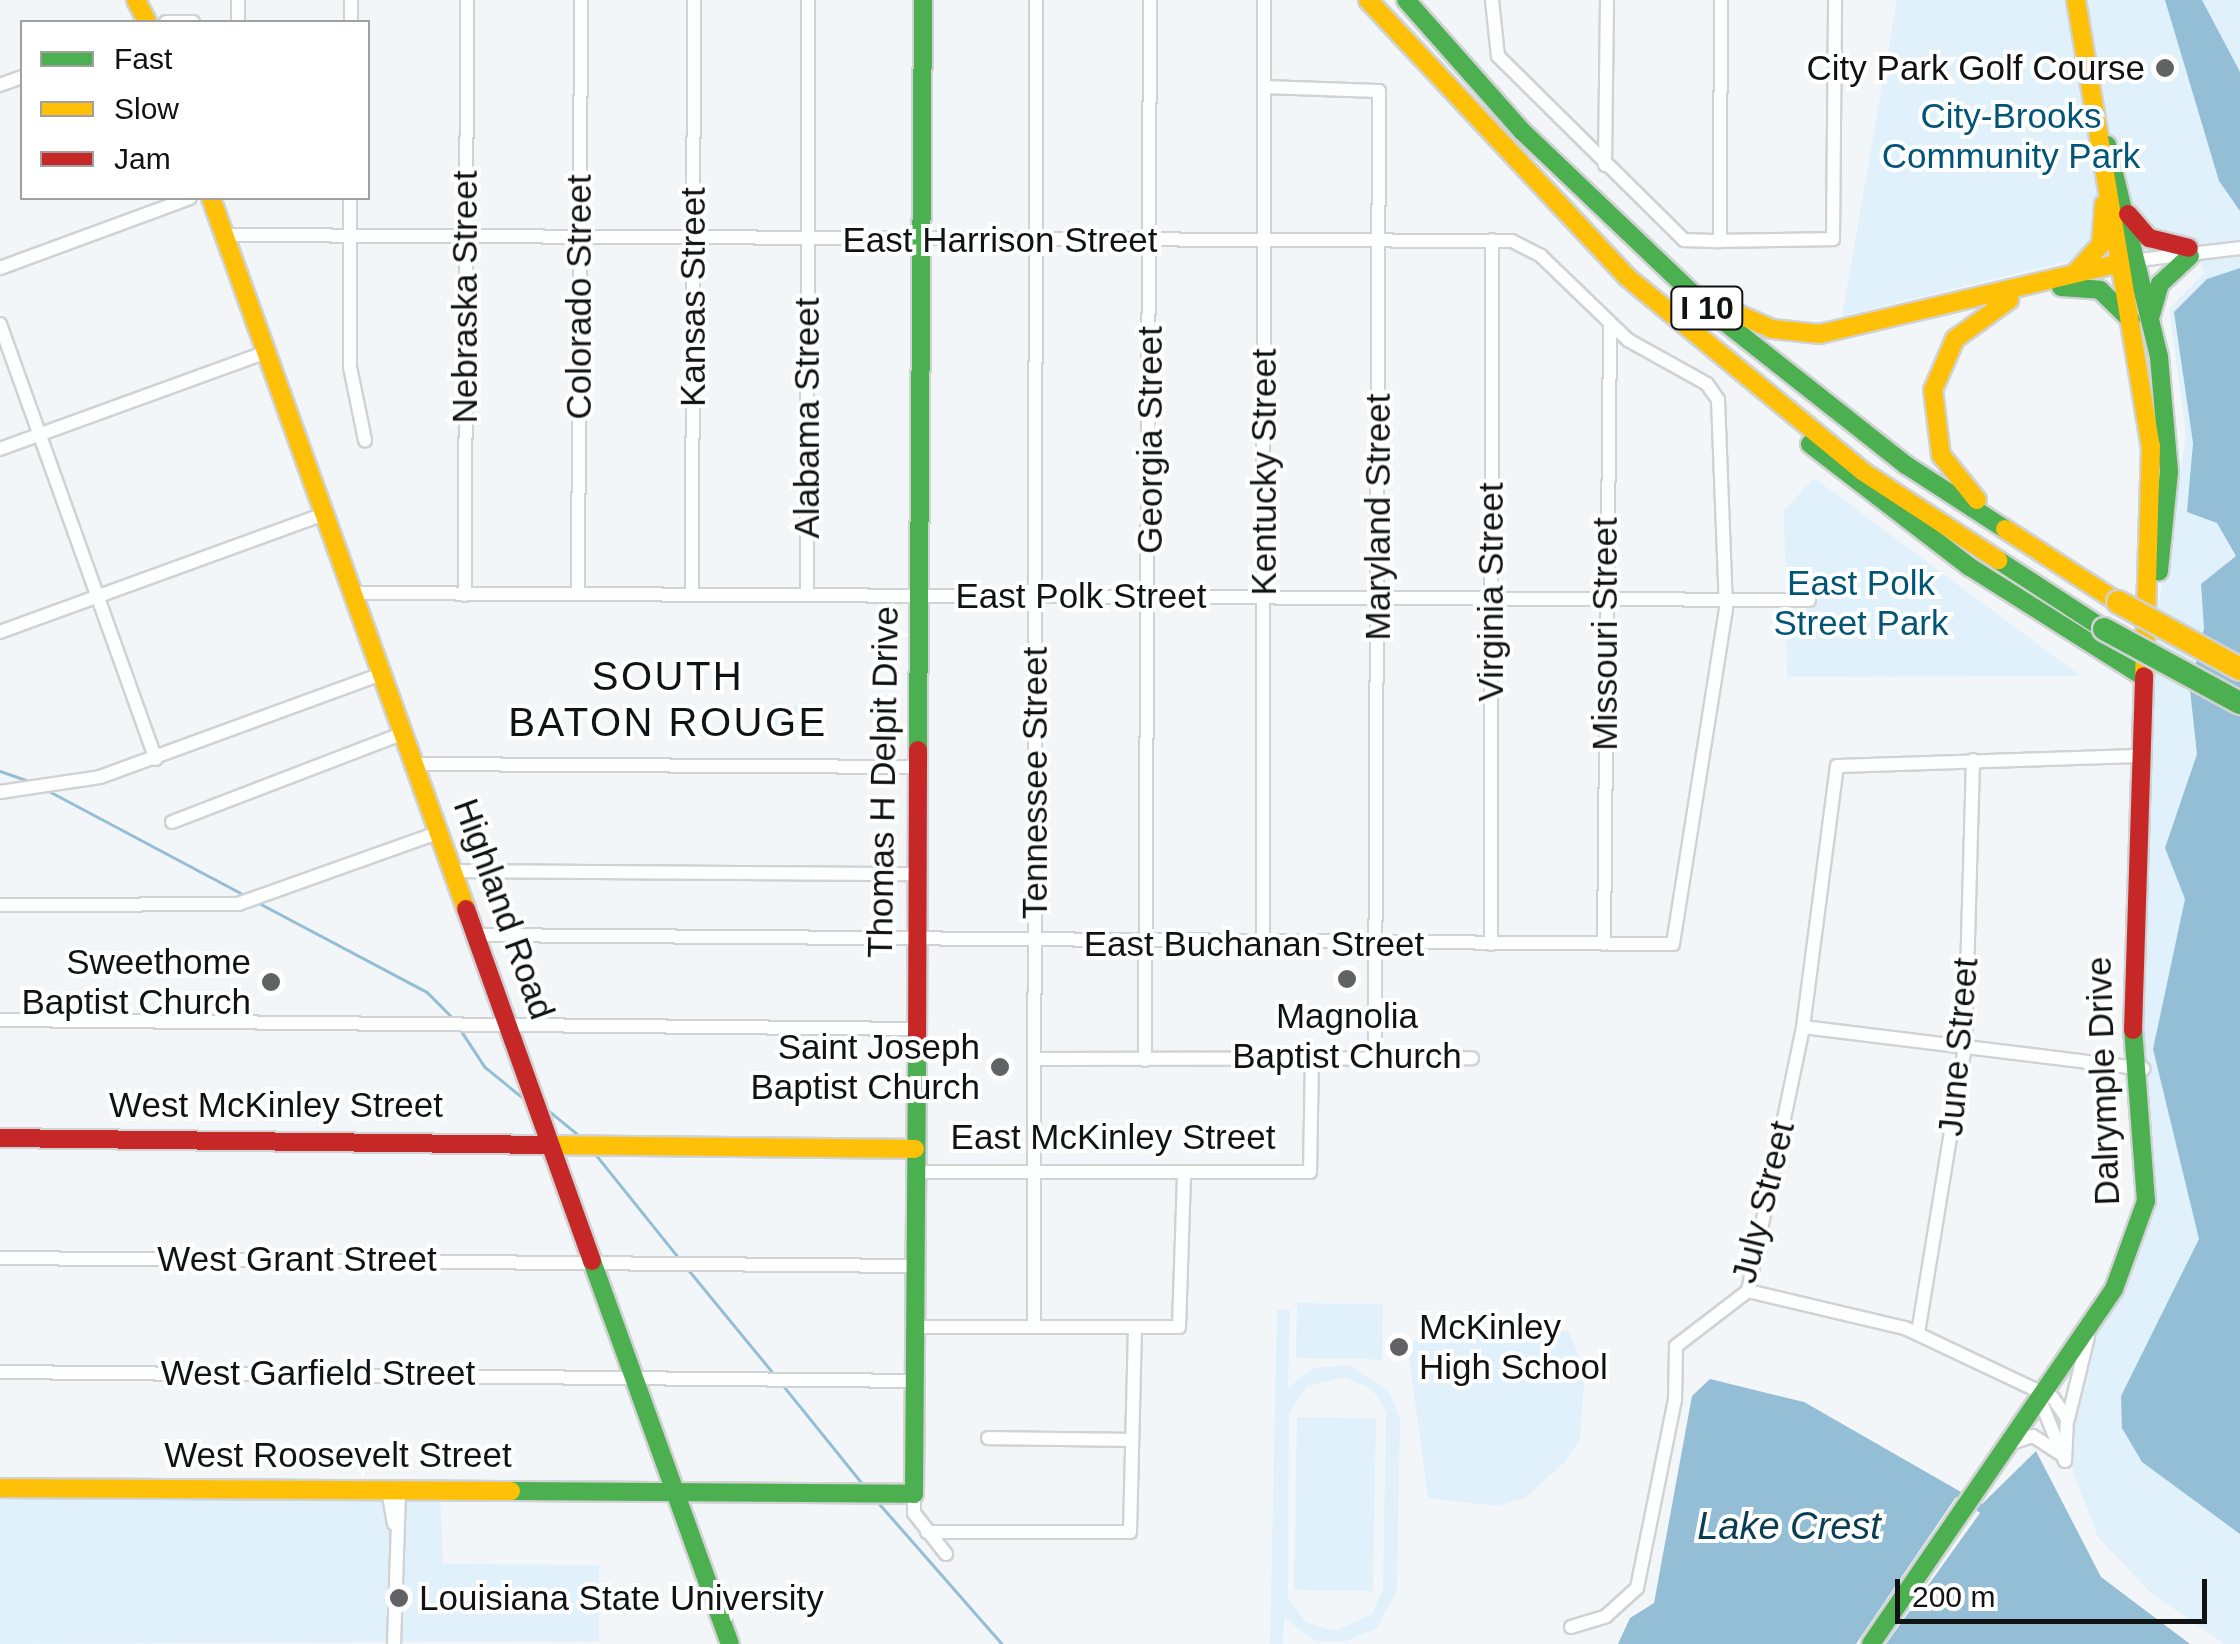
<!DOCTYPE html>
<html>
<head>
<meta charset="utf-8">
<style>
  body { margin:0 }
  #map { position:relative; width:2240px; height:1644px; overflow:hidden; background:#f3f6f8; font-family:Helvetica,sans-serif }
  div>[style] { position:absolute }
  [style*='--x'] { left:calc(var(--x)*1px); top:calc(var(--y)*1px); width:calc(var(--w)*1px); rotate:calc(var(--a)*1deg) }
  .green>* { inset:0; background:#e0f1fb; transform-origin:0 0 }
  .round { border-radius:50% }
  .water>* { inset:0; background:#93bed6 }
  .stream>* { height:2.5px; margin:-1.25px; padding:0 1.25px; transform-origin:1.25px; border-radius:1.25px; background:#93bed6 }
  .roads { filter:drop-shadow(2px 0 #d0d2d4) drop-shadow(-2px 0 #d0d2d4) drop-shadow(0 2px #d0d2d4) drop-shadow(0 -2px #d0d2d4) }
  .street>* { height:12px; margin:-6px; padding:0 6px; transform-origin:6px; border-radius:6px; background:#fdfefe }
  .fast>* { height:18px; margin:-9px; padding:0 9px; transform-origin:9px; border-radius:9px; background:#4caf50 }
  .slow>* { height:18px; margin:-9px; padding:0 9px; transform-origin:9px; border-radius:9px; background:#ffc107 }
  .jam>* { height:18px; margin:-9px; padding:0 9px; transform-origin:9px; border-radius:9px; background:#c62828 }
  .bridges { filter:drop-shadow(2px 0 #d0d1d2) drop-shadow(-2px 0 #d0d1d2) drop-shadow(0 2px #d0d1d2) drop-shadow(0 -2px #d0d1d2) }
  .fast-bridge>* { height:22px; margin:-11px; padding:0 11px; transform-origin:11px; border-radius:11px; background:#4caf50 }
  .slow-bridge>* { height:22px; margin:-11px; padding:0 11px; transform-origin:11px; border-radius:11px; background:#ffc107 }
  .dots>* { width:28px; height:28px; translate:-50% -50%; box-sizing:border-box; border:5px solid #fff; border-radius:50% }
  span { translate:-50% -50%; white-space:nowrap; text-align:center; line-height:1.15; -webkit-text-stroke:8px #fff; paint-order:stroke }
  .shield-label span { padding:2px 8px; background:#fff; border:2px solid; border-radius:8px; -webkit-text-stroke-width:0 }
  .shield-label { font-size:32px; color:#111213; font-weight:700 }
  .poi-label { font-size:35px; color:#111213 }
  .right { translate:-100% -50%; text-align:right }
  .left { translate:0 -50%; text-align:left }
  .park-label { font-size:35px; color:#025576 }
  .street-label { font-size:35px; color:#111213 }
  .water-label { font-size:38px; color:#083d54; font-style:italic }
  .quarter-label { font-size:40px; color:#111213; letter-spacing:2.5px }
  .legend { position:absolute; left:20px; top:20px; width:350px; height:180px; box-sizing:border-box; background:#fff; border:2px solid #a0a0a1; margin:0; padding:12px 18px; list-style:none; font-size:30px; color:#111213 }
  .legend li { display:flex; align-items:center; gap:20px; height:50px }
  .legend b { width:50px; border:2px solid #a0a0a1 }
  .scale { position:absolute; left:1895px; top:1579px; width:312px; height:45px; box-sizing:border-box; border:5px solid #111213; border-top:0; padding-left:12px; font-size:30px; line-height:35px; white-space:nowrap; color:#111213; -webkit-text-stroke:8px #fff; paint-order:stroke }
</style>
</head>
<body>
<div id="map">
  <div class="green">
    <i style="clip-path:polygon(1897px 0,2240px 0,2240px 1644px,2225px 1644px,2152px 1594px,2098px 1537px,2073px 1473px,2070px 1395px,2145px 1210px,2136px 1069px,2138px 733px,2186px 435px,2169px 309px,2204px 273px,2193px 240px,2171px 236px,1842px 316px)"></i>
    <i style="clip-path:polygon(1814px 478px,2081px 676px,1787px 677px,1784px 510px)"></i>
    <i class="round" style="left:788px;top:703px;width:30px;height:30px"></i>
    <i class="round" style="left:763px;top:703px;width:30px;height:30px"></i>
    <i style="left:1297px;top:1303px;width:86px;height:55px;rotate:1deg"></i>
    <i style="clip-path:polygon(evenodd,1277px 1310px,1290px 1310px,1288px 1387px,1315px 1368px,1348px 1365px,1389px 1391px,1400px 1419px,1397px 1590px,1377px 1628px,1347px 1641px,1316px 1641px,1284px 1618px,1283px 1644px,1270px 1644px,1277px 1310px,1344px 1377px,1372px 1389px,1386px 1412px,1383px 1589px,1372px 1614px,1335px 1631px,1306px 1622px,1288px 1599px,1289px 1413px,1307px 1386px,1344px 1377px)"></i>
    <i style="clip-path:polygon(1542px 1327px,1569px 1332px,1585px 1371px,1580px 1439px,1565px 1462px,1525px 1498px,1498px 1506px,1428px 1498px,1407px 1342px)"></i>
    <i style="left:1297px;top:1417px;width:79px;height:173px;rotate:1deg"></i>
    <i style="clip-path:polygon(0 1487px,440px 1490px,443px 1564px,599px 1565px,599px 1641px,0 1644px)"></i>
  </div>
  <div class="water">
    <i style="clip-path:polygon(2165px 0,2202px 0,2240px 72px,2240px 211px,2219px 181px)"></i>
    <i style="clip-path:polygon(2240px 268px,2240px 1534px,2142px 1462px,2122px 1428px,2121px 1396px,2199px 1239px,2153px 1049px,2185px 899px,2165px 848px,2197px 754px,2190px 690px,2204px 628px,2201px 584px,2236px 556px,2217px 523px,2187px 512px,2193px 443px,2174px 312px,2207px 279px)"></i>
    <i style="clip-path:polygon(1710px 1379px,1804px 1402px,1982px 1504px,2036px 1451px,2101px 1577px,2190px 1644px,1886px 1644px,1980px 1513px,1956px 1497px,1856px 1644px,1618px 1644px,1630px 1618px,1654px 1603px,1692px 1396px)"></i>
  </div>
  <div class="stream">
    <i style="--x:0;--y:771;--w:34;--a:19"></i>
    <i style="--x:47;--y:790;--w:228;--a:28"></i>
    <i style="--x:259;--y:903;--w:190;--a:27.9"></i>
    <i style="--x:427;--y:992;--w:37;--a:45"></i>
    <i style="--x:460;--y:1029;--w:45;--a:56.7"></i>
    <i style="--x:485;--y:1067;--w:55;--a:39.1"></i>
    <i style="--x:549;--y:1111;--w:41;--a:39.1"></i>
    <i style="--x:593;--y:1151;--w:137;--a:51.2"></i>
    <i style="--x:687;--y:1268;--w:137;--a:50.6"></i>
    <i style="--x:782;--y:1384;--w:132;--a:51.1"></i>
    <i style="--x:877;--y:1501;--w:190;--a:48.8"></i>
  </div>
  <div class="roads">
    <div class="street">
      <i style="--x:238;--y:0;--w:22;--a:90"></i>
      <i style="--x:1492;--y:0;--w:56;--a:83.9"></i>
      <i style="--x:1498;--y:56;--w:262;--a:44.7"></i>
      <i style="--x:1684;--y:240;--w:36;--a:2"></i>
      <i style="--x:1720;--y:241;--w:113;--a:-1"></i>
      <i style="--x:1833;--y:239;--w:239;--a:-89.5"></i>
      <i style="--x:166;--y:22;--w:27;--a:0"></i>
      <i style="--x:351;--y:22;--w:22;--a:-90"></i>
      <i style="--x:0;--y:85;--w:23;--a:-20"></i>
      <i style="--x:1264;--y:87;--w:115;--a:2"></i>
      <i style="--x:1379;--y:91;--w:968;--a:90.24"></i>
      <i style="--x:1605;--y:165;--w:165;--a:-89.3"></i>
      <i style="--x:350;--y:198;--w:169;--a:90"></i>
      <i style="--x:350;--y:367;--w:75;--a:78.4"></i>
      <i style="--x:224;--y:235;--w:1288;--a:0.27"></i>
      <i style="--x:1512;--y:241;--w:33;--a:27"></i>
      <i style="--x:1541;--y:256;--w:121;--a:44"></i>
      <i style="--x:1628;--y:340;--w:90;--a:29.1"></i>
      <i style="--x:1707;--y:384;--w:19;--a:55"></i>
      <i style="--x:1718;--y:400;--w:209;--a:87.8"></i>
      <i style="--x:1726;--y:609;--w:339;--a:99"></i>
      <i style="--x:1673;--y:944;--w:1197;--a:-179.57"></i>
      <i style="--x:1720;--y:241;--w:241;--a:-89.8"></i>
      <i style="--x:2130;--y:261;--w:111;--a:-6.7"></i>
      <i style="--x:0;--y:268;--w:202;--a:-20.2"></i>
      <i style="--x:0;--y:324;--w:462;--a:70.3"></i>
      <i style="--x:0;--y:449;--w:284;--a:-20"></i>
      <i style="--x:353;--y:593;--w:1456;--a:0.28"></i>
      <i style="--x:578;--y:594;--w:594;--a:-89.71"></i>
      <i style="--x:465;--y:595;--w:595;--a:-89.81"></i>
      <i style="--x:692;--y:595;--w:595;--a:-89.81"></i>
      <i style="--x:807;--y:595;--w:595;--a:-89.9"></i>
      <i style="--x:0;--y:632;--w:346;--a:-20"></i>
      <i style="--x:415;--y:764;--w:501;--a:0.34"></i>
      <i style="--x:0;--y:792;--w:101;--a:-8.5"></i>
      <i style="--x:100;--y:777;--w:300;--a:-20.1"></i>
      <i style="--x:172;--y:822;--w:248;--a:-21"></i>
      <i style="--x:453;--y:871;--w:463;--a:0.4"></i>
      <i style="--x:0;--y:905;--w:238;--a:-0.2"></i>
      <i style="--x:238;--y:904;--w:214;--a:-19.6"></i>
      <i style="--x:1263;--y:944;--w:944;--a:-89.94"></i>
      <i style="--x:1491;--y:944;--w:704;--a:-89.92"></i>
      <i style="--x:1604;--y:944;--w:619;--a:-89.44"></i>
      <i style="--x:0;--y:1020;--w:915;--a:0.56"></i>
      <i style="--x:1803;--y:1027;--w:343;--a:7"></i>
      <i style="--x:1035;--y:1059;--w:437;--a:-0.1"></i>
      <i style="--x:1145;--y:1060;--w:1060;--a:-89.73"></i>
      <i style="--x:915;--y:1172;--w:395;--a:0"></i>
      <i style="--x:1310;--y:1172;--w:112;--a:-89"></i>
      <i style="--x:0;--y:1258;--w:915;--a:0.5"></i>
      <i style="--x:1748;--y:1291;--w:161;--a:13.3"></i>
      <i style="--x:1905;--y:1328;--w:164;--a:25.3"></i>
      <i style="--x:2053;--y:1398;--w:25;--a:56"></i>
      <i style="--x:2067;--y:1419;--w:42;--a:92.7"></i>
      <i style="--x:914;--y:1327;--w:265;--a:0"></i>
      <i style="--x:1179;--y:1327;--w:153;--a:-88.1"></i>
      <i style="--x:1034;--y:1327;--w:1327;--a:-89.91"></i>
      <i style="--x:1918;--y:1333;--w:290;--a:-80.7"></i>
      <i style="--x:1965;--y:1047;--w:287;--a:-88.4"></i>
      <i style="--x:0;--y:1372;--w:914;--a:0.56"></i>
      <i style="--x:2039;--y:1397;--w:67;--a:68"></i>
      <i style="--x:2068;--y:1419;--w:84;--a:-76.3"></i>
      <i style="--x:988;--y:1438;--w:143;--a:0.8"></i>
      <i style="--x:2005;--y:1445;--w:29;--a:-18"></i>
      <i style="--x:2033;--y:1436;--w:31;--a:33"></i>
      <i style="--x:388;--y:1490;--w:34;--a:80"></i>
      <i style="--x:914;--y:1494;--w:19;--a:90"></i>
      <i style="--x:914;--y:1513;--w:52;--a:52"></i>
      <i style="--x:927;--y:1532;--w:203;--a:0"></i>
      <i style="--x:1130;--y:1532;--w:204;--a:-88.6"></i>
      <i style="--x:1571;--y:1627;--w:37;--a:-17"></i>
      <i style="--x:1606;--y:1616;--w:42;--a:-42.1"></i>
      <i style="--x:1637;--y:1588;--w:192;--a:-78.6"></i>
      <i style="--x:1675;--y:1400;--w:54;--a:-88.9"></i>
      <i style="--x:1676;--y:1346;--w:91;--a:-37.4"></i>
      <i style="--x:1748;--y:1291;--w:270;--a:-78.2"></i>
      <i style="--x:1803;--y:1027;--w:263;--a:-82.6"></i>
      <i style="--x:1837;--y:766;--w:301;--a:-1.9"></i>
      <i style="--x:394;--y:1644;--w:154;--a:-88.1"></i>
    </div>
    <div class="fast">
      <i style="--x:1406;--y:0;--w:175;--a:48.5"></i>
      <i style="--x:1522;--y:131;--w:262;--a:43.6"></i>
      <i style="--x:1712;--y:312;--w:247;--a:38.3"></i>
      <i style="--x:1906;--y:465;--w:118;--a:32.9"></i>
      <i style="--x:2107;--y:145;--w:218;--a:76.2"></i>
      <i style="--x:2159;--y:357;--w:115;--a:85"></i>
      <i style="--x:2169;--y:472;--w:100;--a:95.8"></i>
      <i style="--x:2061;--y:287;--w:39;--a:4"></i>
      <i style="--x:2100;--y:290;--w:43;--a:44.1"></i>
      <i style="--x:2151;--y:315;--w:32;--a:-74"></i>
      <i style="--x:2160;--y:284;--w:41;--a:-43"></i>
      <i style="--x:1810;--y:444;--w:202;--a:37.6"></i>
      <i style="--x:1970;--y:567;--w:200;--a:32.3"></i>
      <i style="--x:1998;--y:560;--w:126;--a:33.1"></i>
      <i style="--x:918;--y:750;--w:750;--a:-89.62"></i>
      <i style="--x:592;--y:1261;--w:407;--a:70.2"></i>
      <i style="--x:511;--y:1491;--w:403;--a:0.4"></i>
      <i style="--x:914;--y:1494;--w:443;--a:-89.6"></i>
      <i style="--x:1871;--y:1644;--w:430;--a:-55.6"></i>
      <i style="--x:2114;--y:1289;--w:94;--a:-70"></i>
      <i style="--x:2146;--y:1201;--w:171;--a:-94.3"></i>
    </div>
    <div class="slow">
      <i style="--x:136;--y:0;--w:25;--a:63"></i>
      <i style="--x:1368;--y:0;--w:379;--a:46.9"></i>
      <i style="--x:1627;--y:277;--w:305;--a:39.5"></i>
      <i style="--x:1862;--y:471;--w:163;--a:33.2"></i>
      <i style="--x:2076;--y:0;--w:452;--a:80.5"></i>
      <i style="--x:2151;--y:446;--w:230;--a:91.7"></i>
      <i style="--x:211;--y:198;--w:755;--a:70.27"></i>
      <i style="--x:2077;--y:271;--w:36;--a:-48"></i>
      <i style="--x:2101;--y:244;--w:40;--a:-85.7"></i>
      <i style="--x:1724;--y:308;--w:52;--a:23.6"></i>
      <i style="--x:1772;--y:329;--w:48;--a:5.9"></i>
      <i style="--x:1820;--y:334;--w:305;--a:-13.3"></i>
      <i style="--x:1977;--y:500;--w:58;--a:-128.7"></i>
      <i style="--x:1941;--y:455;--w:65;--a:-97"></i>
      <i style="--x:1933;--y:390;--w:56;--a:-66.7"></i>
      <i style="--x:1955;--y:339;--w:67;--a:-35.8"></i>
      <i style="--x:2005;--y:529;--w:135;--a:32.9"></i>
      <i style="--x:547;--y:1145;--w:368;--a:0.6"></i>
      <i style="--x:0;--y:1488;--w:511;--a:0.34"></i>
    </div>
    <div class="jam">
      <i style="--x:2128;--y:214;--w:32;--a:49"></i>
      <i style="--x:2149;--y:238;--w:41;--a:14"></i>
      <i style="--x:466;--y:909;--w:374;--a:70.3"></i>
      <i style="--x:2133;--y:1030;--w:354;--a:-88.2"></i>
      <i style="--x:917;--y:1051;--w:301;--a:-89.8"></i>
      <i style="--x:0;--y:1138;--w:547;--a:0.73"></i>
    </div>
  </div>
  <div class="bridges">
    <div class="fast-bridge">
      <i style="--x:2104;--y:629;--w:155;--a:28.6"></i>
    </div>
    <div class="slow-bridge">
      <i style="--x:2118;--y:602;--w:139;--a:28.8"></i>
    </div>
  </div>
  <div class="dots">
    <i style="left:2165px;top:68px;background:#606263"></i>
    <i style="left:1347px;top:979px;background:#606263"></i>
    <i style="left:271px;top:982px;background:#606263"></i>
    <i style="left:1000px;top:1067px;background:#606263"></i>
    <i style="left:1399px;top:1347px;background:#606263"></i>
    <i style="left:399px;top:1598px;background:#606263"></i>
  </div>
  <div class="shield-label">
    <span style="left:1707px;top:308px">I 10</span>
  </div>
  <div class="poi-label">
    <span class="right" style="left:2145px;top:68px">City Park Golf Course</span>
    <span class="right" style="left:251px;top:982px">Sweethome<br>Baptist Church</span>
    <span style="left:1347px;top:1036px">Magnolia<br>Baptist Church</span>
    <span class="right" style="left:980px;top:1067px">Saint Joseph<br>Baptist Church</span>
    <span class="left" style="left:1419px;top:1347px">McKinley<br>High School</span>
    <span class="left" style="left:419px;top:1598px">Louisiana State University</span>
  </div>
  <div class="park-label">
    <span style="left:2011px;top:136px">City-Brooks<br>Community Park</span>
    <span style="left:1861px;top:603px">East Polk<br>Street Park</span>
  </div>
  <div class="street-label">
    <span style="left:1000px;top:240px">East Harrison Street</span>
    <span style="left:465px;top:297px;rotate:-90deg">Nebraska Street</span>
    <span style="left:579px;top:297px;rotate:-90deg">Colorado Street</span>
    <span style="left:693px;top:297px;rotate:-90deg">Kansas Street</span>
    <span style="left:807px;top:418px;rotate:-90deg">Alabama Street</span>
    <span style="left:1150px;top:440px;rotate:-90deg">Georgia Street</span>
    <span style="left:1264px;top:472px;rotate:-90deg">Kentucky Street</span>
    <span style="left:1378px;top:517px;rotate:-90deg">Maryland Street</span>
    <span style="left:1491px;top:592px;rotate:-90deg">Virginia Street</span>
    <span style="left:1081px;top:596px">East Polk Street</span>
    <span style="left:1605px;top:634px;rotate:-90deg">Missouri Street</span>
    <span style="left:883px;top:782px;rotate:-89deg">Thomas H Delpit Drive</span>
    <span style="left:1035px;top:783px;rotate:-90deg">Tennessee Street</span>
    <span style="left:504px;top:909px;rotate:70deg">Highland Road</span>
    <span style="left:1254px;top:944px">East Buchanan Street</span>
    <span style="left:1958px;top:1047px;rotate:-85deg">June Street</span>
    <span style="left:2103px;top:1081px;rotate:-92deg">Dalrymple Drive</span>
    <span style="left:276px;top:1105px">West McKinley Street</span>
    <span style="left:1113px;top:1137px">East McKinley Street</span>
    <span style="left:1763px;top:1202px;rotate:-76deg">July Street</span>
    <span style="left:297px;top:1259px">West Grant Street</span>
    <span style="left:318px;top:1373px">West Garfield Street</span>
    <span style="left:338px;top:1455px">West Roosevelt Street</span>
  </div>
  <div class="water-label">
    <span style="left:1789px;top:1527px">Lake Crest</span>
  </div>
  <div class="quarter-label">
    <span style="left:668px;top:699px">SOUTH<br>BATON ROUGE</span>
  </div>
  <ul class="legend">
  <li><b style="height:12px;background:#4caf50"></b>Fast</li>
  <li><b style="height:12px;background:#ffc107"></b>Slow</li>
  <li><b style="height:12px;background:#c62828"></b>Jam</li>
  </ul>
  <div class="scale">200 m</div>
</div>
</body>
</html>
